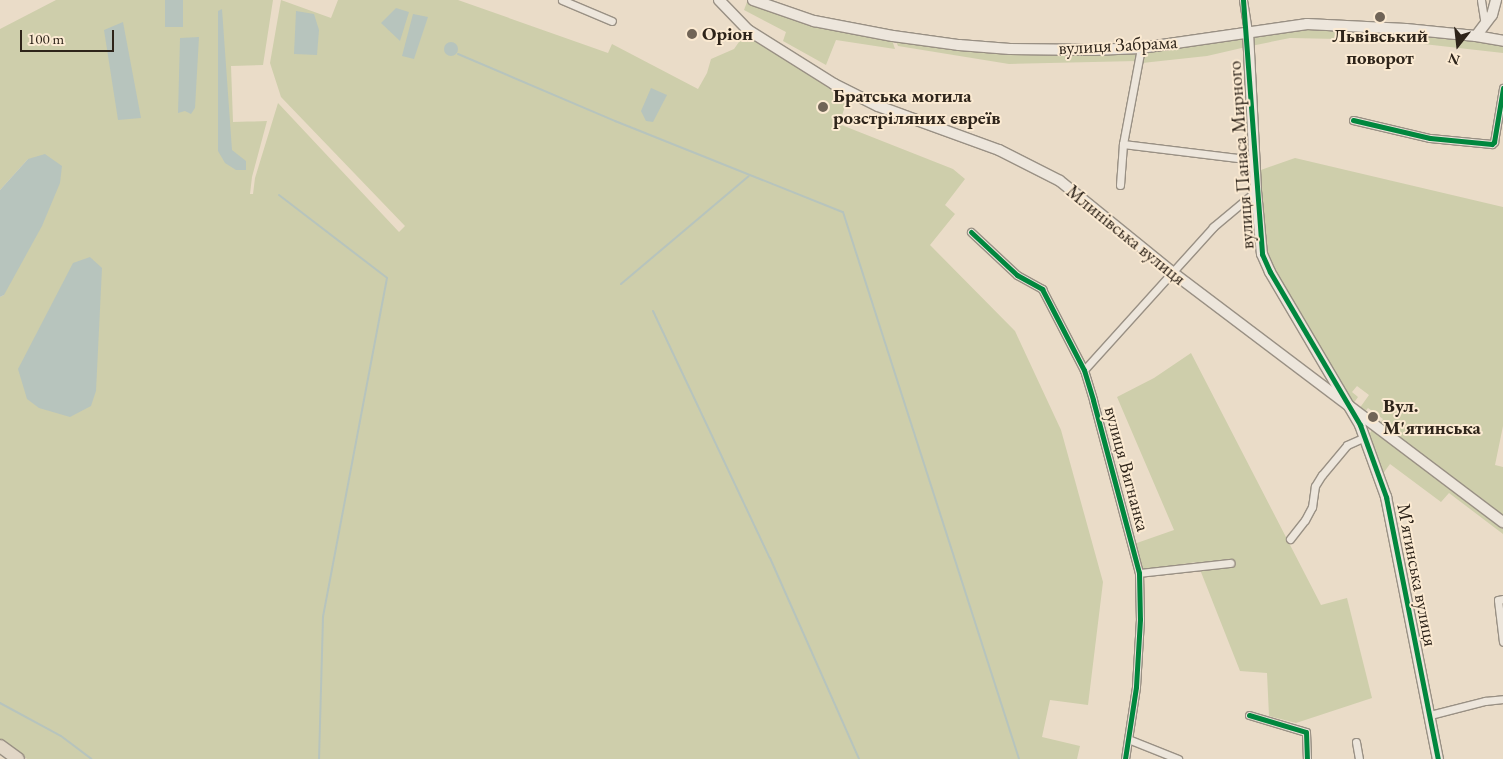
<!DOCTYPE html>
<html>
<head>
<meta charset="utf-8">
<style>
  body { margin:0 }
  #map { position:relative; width:1503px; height:759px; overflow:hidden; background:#eadcc8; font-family:"EB Garamond",serif }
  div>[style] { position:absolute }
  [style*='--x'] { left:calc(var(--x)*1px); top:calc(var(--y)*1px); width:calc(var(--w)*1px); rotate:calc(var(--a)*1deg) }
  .green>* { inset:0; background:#ceceab }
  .water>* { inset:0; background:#b7c4bd; transform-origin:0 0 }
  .round { border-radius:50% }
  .stream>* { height:2px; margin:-1px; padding:0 1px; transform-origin:1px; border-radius:1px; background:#b7c4bd }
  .roads { filter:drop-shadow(1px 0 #999084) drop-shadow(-1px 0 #999084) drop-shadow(0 1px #999084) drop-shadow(0 -1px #999084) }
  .street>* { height:7px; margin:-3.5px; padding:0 3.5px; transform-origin:3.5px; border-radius:3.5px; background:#ede6dc }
  .secondary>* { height:10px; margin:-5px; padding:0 5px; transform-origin:5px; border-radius:5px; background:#ede6dc }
  .highway>* { height:12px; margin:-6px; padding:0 6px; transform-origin:6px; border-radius:6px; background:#e1d6c6 }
  .cycleway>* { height:5px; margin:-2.5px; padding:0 2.5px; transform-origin:2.5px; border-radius:2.5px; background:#00873e }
  .dots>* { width:14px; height:14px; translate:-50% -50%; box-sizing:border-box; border:2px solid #fbead2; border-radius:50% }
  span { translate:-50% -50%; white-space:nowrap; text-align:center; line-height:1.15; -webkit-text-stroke:4px #fbead2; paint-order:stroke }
  .poi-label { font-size:19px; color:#2e241a; font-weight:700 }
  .left { translate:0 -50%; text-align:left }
  .street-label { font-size:19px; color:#2e241a }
  .north { position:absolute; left:1433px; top:20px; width:50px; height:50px; -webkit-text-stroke:4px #fbead2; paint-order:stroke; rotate:196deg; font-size:14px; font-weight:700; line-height:20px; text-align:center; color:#2e241a }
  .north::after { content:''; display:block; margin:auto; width:18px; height:22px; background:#2e241a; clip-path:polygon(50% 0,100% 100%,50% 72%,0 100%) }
  .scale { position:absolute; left:20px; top:30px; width:94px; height:22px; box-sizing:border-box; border:2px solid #2e241a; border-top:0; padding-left:6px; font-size:15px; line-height:18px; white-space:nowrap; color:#2e241a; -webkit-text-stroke:4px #fbead2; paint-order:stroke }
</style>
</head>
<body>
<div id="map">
  <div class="green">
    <i style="clip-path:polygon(56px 0,273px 0,263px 65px,231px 66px,233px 122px,267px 121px,252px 177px,250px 194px,253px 194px,255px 178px,278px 103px,399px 232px,405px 226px,281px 97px,270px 63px,281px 0,331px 18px,338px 0,458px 0,608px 53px,612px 44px,698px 89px,707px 73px,711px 59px,734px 49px,746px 32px,849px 95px,839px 124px,953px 169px,965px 179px,945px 205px,955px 214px,930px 245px,1015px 331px,1061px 430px,1103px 582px,1088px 705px,1050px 700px,1042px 737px,1080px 746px,1077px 759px,27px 759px,0 740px,0 297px,4px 295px,28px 159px,0 190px,0 29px)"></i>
    <i style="clip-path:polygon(747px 2px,813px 25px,892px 40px,895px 49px,836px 40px,826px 65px,783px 41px,786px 32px,744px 10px)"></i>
    <i style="clip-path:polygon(1308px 28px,1393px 33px,1393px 38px,1416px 40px,1417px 35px,1475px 40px,1503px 46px,1503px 53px,1388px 40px,1290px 38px,1251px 46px,1251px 36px)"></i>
    <i style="clip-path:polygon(1245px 37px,1246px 47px,1207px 56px,1142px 63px,1143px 52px)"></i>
    <i style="clip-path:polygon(896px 41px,1138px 52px,1137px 61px,1009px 64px,898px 46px)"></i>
    <i style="clip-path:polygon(1295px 158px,1503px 207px,1503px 426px,1495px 465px,1503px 467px,1503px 519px,1379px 425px,1383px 419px,1368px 408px,1364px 413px,1359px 409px,1369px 395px,1357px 386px,1352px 392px,1358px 397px,1353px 404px,1273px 271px,1265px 253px,1258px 171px)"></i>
    <i style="clip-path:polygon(1191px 353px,1321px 605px,1347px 598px,1372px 698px,1296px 723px,1269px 716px,1267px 673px,1240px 671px,1197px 562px,1141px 570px,1134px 544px,1174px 530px,1117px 397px,1154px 378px)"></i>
    <i style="clip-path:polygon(1372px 430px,1378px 431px,1503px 526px,1503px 534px,1449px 493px,1441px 502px,1390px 464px,1382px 475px,1368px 436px)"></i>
  </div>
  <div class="water">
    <i style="left:165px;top:0;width:18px;height:27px"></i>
    <i style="clip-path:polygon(396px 8px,409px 12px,400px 41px,381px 23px)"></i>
    <i style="clip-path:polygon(222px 9px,232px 150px,246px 161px,246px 170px,236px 170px,225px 163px,218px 151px,218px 11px)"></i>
    <i style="clip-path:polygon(296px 11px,314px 14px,319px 30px,317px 55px,294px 54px)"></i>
    <i style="clip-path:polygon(413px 14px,428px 17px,414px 59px,402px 56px)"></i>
    <i style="clip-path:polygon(123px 22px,141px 118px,118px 120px,104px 30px)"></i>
    <i style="clip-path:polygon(199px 37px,195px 108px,191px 114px,185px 111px,178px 113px,180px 38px)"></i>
    <i class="round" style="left:444px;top:42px;width:14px;height:14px"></i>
    <i style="clip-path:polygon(651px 88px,667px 95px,653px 122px,646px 121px,641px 111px)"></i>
    <i style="clip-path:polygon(45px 154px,62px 166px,60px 183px,42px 226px,4px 295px,0 297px,0 190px,28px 159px)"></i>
    <i style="clip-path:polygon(90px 257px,102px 268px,96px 391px,91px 406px,70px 417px,39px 408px,27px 399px,18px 369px,73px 263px)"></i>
  </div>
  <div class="stream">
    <i style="--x:458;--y:54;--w:171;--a:23.1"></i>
    <i style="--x:615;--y:121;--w:245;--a:21.8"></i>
    <i style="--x:843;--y:212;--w:575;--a:72.16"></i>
    <i style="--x:279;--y:195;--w:136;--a:37.5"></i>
    <i style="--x:387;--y:278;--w:345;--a:100.7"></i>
    <i style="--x:323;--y:617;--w:142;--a:91.6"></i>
    <i style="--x:621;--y:284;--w:167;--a:-40.2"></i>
    <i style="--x:653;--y:311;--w:273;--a:64.7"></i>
    <i style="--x:770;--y:558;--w:220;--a:66.1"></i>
    <i style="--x:0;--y:703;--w:69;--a:28.4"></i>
    <i style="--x:61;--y:736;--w:38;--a:37"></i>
  </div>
  <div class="roads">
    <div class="street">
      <i style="--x:562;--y:0;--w:54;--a:22.8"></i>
      <i style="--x:1243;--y:0;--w:32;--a:81"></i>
      <i style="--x:1481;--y:0;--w:24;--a:81"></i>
      <i style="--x:1353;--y:120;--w:79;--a:13.2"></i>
      <i style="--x:1430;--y:138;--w:62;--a:5.5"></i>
      <i style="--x:1492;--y:144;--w:3;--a:-45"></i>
      <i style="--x:1494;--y:142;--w:55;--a:-80.5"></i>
      <i style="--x:1123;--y:144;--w:132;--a:7"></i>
      <i style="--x:1120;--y:185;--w:41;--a:-85.8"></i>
      <i style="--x:1123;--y:144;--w:98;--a:-79.4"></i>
      <i style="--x:971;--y:232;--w:63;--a:43.1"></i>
      <i style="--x:1017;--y:275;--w:29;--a:29"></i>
      <i style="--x:1042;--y:289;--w:91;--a:62.6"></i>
      <i style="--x:1084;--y:370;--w:31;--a:73"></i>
      <i style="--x:1093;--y:400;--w:179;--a:75.1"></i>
      <i style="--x:1139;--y:573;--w:46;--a:88.8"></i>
      <i style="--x:1140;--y:619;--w:68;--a:93.4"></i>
      <i style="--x:1136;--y:687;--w:73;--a:98.7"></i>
      <i style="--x:1084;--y:370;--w:193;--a:-47.9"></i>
      <i style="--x:1213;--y:227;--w:56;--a:-39.9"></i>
      <i style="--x:1290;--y:539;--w:24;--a:-52"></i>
      <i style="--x:1305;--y:520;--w:15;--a:-62"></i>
      <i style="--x:1312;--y:507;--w:21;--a:-82"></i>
      <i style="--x:1315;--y:486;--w:13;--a:-58"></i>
      <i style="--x:1322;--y:475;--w:39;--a:-50"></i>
      <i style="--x:1347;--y:445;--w:20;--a:-24"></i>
      <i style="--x:1139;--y:573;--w:92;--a:-6.3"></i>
      <i style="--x:1503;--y:599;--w:5;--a:169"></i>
      <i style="--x:1498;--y:600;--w:42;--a:83.2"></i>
      <i style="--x:1249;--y:715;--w:59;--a:16.6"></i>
      <i style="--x:1306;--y:732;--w:27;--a:88"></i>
      <i style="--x:1430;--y:715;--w:57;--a:-14.3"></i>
      <i style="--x:1485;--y:701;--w:18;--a:-6"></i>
      <i style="--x:1128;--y:739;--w:54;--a:21.8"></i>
      <i style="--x:1356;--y:742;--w:17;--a:80"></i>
    </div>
    <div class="secondary">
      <i style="--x:719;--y:0;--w:42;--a:46"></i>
      <i style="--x:748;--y:30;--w:102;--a:32.1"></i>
      <i style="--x:834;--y:84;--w:49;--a:26.6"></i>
      <i style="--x:878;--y:106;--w:129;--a:20"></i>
      <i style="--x:999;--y:150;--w:68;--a:26.9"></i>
      <i style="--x:1060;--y:181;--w:144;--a:39.1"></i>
      <i style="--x:1172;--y:272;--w:415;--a:37.1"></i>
      <i style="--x:753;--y:0;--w:65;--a:19"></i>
      <i style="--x:814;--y:21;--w:80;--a:10.8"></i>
      <i style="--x:893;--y:36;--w:67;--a:7.8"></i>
      <i style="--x:959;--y:45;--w:51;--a:4.5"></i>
      <i style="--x:1010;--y:49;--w:84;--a:0.7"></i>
      <i style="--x:1094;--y:50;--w:47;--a:-2.4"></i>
      <i style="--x:1141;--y:48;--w:168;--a:-8.2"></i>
      <i style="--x:1307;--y:24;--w:99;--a:2.9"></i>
      <i style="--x:1406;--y:29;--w:70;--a:5.7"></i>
      <i style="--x:1476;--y:36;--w:27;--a:10"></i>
      <i style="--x:1248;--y:32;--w:159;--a:87.1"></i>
      <i style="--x:1256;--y:191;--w:63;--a:84.6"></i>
      <i style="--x:1262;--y:254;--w:20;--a:66"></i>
      <i style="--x:1270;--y:272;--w:178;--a:59.5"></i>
      <i style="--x:1360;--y:425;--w:77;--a:70.1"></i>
      <i style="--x:1386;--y:497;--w:267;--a:78.8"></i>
      <i style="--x:1476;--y:36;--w:26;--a:-53"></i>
      <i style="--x:1492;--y:15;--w:16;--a:-75"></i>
    </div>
    <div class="highway">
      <i style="--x:0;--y:746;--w:22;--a:36"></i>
    </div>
  </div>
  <div class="cycleway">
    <i style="--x:1243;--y:0;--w:255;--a:85.7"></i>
    <i style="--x:1262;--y:254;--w:20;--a:66"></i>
    <i style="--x:1270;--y:272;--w:178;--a:59.5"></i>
    <i style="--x:1360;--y:425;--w:77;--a:70.1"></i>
    <i style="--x:1386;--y:497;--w:267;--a:78.8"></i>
    <i style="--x:1353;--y:120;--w:79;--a:13.2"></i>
    <i style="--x:1430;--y:138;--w:62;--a:5.5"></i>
    <i style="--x:1492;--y:144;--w:3;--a:-45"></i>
    <i style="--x:1494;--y:142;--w:55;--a:-80.5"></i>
    <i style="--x:971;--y:232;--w:63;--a:43.1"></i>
    <i style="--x:1017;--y:275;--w:29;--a:29"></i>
    <i style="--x:1042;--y:289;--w:91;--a:62.6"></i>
    <i style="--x:1084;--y:370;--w:31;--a:73"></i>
    <i style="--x:1093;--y:400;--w:179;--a:75.1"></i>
    <i style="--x:1139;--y:573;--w:46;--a:88.8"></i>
    <i style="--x:1140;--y:619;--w:68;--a:93.4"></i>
    <i style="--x:1136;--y:687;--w:73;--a:98.7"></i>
    <i style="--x:1249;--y:715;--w:59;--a:16.6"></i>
    <i style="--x:1306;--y:732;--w:27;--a:88"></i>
  </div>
  <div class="dots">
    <i style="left:1380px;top:17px;background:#706457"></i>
    <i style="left:692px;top:34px;background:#706457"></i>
    <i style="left:823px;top:107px;background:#706457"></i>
    <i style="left:1373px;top:417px;background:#706457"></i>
  </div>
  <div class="poi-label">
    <span class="left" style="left:702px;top:34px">Оріон</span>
    <span style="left:1380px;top:47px">Львівський<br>поворот</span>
    <span class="left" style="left:833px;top:107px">Братська могила<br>розстріляних євреїв</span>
    <span class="left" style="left:1383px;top:417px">Вул.<br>М'ятинська</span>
  </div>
  <div class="street-label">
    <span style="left:1118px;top:45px;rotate:-3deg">вулиця Забрама</span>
    <span style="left:1241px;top:155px;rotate:-94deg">вулиця Панаса Мирного</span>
    <span style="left:1126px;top:235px;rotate:39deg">Млинівська вулиця</span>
    <span style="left:1127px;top:469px;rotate:75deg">вулиця Вигнанка</span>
    <span style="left:1417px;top:575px;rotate:79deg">Мʼятинська вулиця</span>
  </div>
  <div class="north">N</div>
  <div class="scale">100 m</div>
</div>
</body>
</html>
